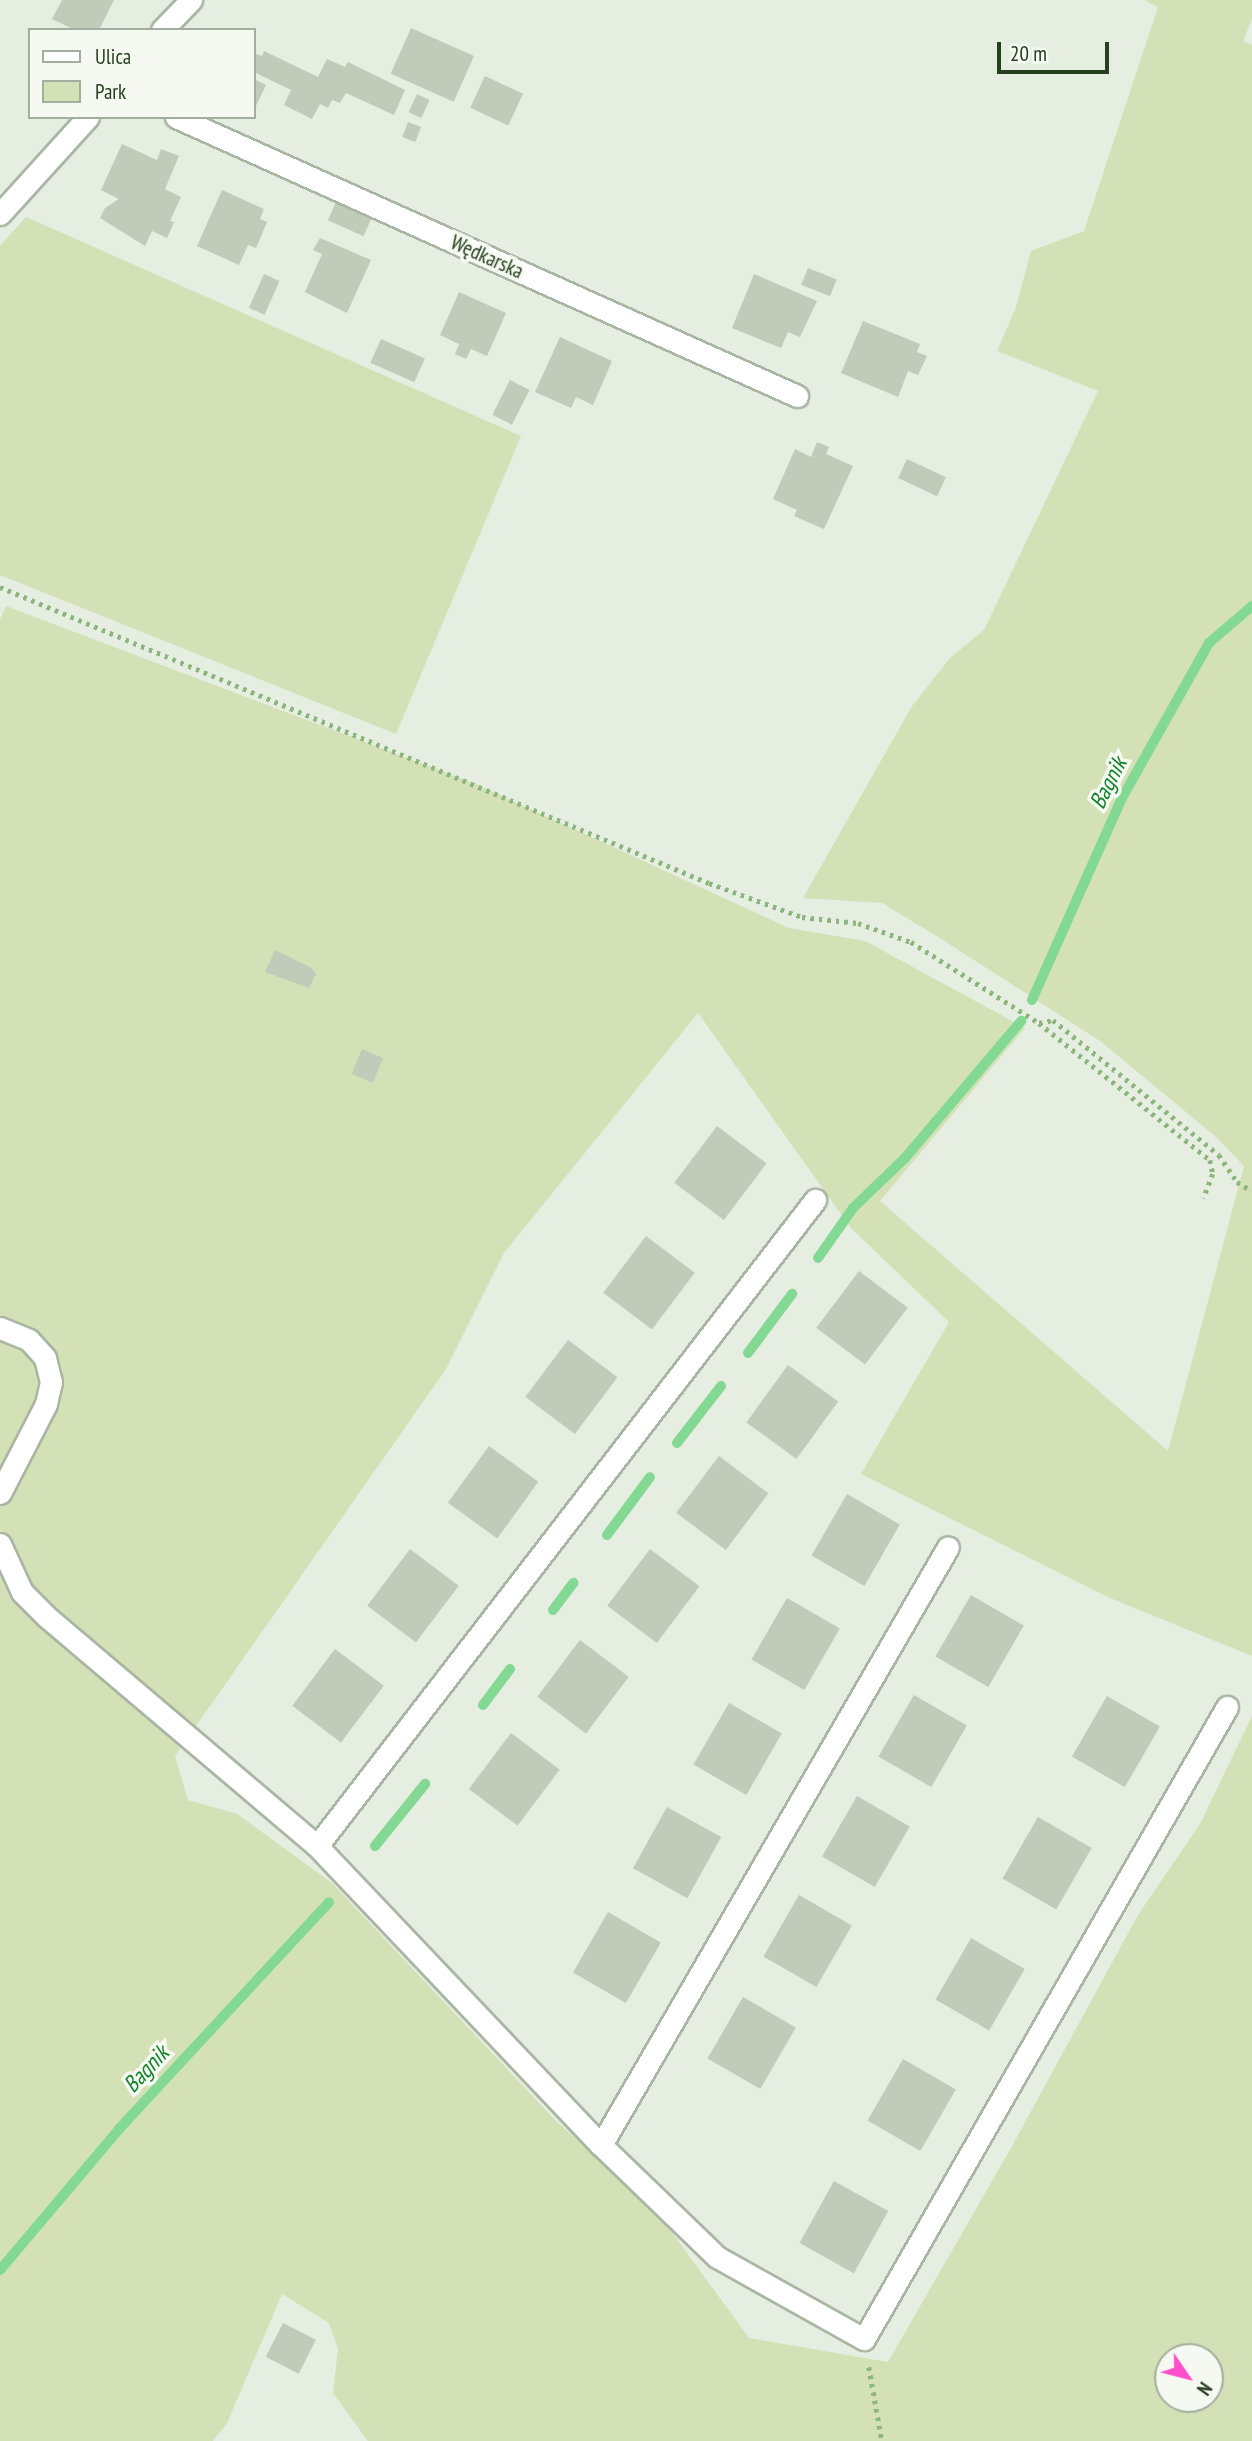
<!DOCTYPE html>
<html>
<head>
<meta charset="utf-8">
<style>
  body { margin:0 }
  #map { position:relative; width:1252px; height:2441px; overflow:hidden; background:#e6ede1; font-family:"PT Sans Narrow",sans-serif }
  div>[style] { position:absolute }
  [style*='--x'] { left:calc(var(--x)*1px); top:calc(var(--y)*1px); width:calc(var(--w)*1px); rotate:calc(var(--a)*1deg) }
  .green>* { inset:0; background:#d4e1b7 }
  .stream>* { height:10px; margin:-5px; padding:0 5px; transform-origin:5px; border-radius:5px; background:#83d994 }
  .building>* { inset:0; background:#c0cbb9; transform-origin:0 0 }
  .path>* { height:4.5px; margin-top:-2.25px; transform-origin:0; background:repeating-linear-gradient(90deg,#8db57e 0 3.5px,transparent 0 8.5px) }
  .roads { filter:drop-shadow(2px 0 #a9b6a3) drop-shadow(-2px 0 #a9b6a3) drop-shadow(0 2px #a9b6a3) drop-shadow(0 -2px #a9b6a3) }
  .street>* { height:21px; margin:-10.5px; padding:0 10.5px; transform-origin:10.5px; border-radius:10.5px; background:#fff }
  .secondary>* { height:21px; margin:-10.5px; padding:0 10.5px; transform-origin:10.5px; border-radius:10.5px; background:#fff }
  span { translate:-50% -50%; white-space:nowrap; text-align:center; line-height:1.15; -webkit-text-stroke:7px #f5f9f2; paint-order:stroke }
  .street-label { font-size:21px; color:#27401f }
  .water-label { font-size:23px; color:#12832a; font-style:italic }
  .legend { position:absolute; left:28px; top:28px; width:228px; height:91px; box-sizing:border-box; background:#f5f9f2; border:2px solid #a3af9e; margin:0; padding:9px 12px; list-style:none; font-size:21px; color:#27401f }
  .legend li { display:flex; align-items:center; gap:14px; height:35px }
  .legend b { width:35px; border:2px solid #a3af9e }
  .north { position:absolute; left:1154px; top:2343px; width:70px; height:70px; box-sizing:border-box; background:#f5f9f2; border:2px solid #a3af9e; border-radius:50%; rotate:125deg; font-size:19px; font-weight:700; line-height:28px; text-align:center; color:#27401f }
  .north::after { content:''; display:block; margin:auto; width:24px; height:32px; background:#ff4dcc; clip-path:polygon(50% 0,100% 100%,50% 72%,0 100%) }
  .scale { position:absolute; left:997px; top:42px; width:112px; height:32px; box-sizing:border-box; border:4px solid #27401f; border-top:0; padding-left:9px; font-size:21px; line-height:24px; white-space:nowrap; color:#27401f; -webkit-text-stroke:5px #f5f9f2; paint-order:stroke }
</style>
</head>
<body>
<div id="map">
  <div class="green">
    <i style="clip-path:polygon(evenodd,1144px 0,1252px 0,1252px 19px,1243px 41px,1252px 45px,1252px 1656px,1110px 1598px,861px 1474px,949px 1322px,851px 1228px,698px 1013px,504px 1253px,446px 1369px,175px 1756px,188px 1800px,237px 1814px,332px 1883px,557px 2122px,652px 2205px,749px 2338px,888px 2362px,1011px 2148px,1138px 1915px,1200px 1824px,1252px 1716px,1252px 2441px,368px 2441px,333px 2393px,338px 2349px,329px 2323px,282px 2294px,227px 2423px,213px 2441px,0 2441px,0 620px,6px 606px,476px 784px,789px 928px,865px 941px,1025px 1028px,880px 1201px,1168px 1451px,1244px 1166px,1215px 1136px,1100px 1041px,935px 935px,882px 903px,803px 898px,912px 706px,950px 658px,984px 630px,1098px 391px,997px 351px,1016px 307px,1031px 251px,1084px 231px,1158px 7px,1144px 0,1168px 2357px,1210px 2357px,1210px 2399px,1168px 2399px,1168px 2357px)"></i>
    <i style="clip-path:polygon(26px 217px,521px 436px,396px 734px,0 575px,0 246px)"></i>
  </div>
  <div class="stream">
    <i style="--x:1032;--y:1000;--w:221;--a:-66"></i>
    <i style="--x:1122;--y:798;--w:178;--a:-60.7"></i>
    <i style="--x:1209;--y:643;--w:57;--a:-40.7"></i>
    <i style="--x:818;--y:1258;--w:61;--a:-55"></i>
    <i style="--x:853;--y:1208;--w:72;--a:-43.9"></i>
    <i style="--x:905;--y:1158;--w:180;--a:-49.7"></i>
    <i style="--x:748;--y:1353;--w:74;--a:-53.3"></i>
    <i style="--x:677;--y:1443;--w:72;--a:-52.3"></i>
    <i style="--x:607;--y:1535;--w:72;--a:-53.4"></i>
    <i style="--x:553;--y:1610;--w:34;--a:-53"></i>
    <i style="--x:483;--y:1705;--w:45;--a:-53.1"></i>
    <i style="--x:375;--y:1846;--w:80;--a:-51.1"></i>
    <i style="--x:0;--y:2270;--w:185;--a:-49.8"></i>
    <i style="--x:119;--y:2129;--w:309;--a:-47.2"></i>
  </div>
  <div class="building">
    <i style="clip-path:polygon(62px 0,114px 0,99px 30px,75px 30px,52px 19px)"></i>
    <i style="left:411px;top:28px;width:69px;height:50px;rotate:24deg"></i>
    <i style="clip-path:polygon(264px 51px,318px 77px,327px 59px,345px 67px,348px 62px,405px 90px,394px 115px,346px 93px,340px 103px,332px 100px,328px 108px,320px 104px,312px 119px,284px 105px,291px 90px,256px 73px,254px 77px,254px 53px,262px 56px)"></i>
    <i style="left:485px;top:76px;width:42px;height:35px;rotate:25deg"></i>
    <i style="clip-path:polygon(254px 79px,266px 85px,254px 110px)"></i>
    <i style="left:417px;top:94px;width:14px;height:20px;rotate:25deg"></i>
    <i style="left:408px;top:122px;width:14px;height:16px;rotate:21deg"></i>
    <i style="clip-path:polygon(122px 144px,157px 160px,161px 149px,179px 156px,165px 189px,181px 197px,170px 221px,174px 222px,167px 238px,152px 231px,145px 246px,100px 218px,105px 208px,119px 199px,101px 190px)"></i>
    <i style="clip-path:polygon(222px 190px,264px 209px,260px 219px,267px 222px,256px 248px,248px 245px,239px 265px,197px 246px)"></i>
    <i style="left:336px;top:202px;width:39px;height:20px;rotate:24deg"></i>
    <i style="clip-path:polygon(320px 238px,371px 260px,347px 313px,305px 292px,322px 254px,313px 250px)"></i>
    <i style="left:808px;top:268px;width:31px;height:18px;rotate:22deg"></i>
    <i style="left:264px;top:274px;width:17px;height:37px;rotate:24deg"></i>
    <i style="clip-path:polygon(754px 274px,817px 301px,800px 337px,788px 332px,781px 348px,732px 328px)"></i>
    <i style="clip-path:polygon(459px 292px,506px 313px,487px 356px,471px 349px,466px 359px,455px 354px,459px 344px,440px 335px)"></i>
    <i style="clip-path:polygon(863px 321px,920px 344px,917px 352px,927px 356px,918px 375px,908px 371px,898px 397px,841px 373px)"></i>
    <i style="clip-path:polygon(560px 337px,612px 361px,593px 405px,576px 397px,571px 408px,535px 392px)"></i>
    <i style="left:381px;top:339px;width:48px;height:26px;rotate:24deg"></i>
    <i style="left:510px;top:380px;width:22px;height:39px;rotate:27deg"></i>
    <i style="clip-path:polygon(817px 442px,829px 447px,826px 454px,853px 466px,824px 529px,794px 516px,797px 510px,773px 499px,795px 449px,811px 457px)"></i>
    <i style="left:907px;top:459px;width:43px;height:21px;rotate:25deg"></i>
    <i style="clip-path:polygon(275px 950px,310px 967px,316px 974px,309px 988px,265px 972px)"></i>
    <i style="left:362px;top:1049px;width:23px;height:27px;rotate:23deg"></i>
    <i style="left:717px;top:1126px;width:62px;height:71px;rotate:37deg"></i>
    <i style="left:646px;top:1236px;width:61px;height:71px;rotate:37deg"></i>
    <i style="left:859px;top:1271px;width:61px;height:71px;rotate:37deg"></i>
    <i style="left:568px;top:1340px;width:62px;height:71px;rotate:37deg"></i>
    <i style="left:788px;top:1365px;width:62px;height:71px;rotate:36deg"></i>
    <i style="left:489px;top:1446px;width:61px;height:70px;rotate:36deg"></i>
    <i style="left:719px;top:1456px;width:62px;height:71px;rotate:37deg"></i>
    <i style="left:847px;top:1494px;width:61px;height:71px;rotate:30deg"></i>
    <i style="left:410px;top:1549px;width:61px;height:71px;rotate:37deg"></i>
    <i style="left:650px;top:1549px;width:62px;height:71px;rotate:37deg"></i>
    <i style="left:971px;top:1595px;width:61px;height:71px;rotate:30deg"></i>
    <i style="left:787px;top:1598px;width:61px;height:71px;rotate:30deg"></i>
    <i style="left:580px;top:1640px;width:61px;height:71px;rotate:37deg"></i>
    <i style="left:335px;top:1649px;width:61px;height:71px;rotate:37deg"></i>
    <i style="left:914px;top:1695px;width:61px;height:71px;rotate:30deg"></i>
    <i style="left:1107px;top:1696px;width:61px;height:70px;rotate:30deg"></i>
    <i style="left:729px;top:1703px;width:61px;height:71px;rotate:30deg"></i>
    <i style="left:511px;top:1733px;width:61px;height:70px;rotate:37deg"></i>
    <i style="left:857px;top:1796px;width:61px;height:70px;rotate:30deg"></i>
    <i style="left:667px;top:1807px;width:62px;height:70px;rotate:29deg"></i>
    <i style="left:1038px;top:1817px;width:62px;height:71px;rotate:30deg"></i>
    <i style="left:799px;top:1895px;width:61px;height:71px;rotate:30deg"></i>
    <i style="left:608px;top:1912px;width:61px;height:70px;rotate:30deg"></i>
    <i style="left:971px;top:1938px;width:62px;height:71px;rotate:30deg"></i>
    <i style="left:743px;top:1997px;width:61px;height:71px;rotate:30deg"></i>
    <i style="left:903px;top:2059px;width:61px;height:71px;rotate:30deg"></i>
    <i style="left:834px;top:2181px;width:62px;height:71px;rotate:29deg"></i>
    <i style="left:283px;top:2323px;width:37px;height:38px;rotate:27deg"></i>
  </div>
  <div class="path">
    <i style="--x:0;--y:587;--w:768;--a:22.66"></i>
    <i style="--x:709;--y:883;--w:99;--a:20.1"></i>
    <i style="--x:802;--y:917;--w:56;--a:6.1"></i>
    <i style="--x:858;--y:923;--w:56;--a:19.7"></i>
    <i style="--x:911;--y:942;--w:151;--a:32.3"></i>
    <i style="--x:1039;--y:1023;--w:219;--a:38.7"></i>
    <i style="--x:1210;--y:1160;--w:14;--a:78"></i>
    <i style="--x:1213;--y:1174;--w:26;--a:111"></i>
    <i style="--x:1039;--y:1023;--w:14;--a:-12"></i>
    <i style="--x:1053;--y:1020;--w:214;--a:39.1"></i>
    <i style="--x:1219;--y:1155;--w:32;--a:56"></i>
    <i style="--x:1237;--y:1182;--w:17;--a:31"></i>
    <i style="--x:869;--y:2367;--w:75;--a:80"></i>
  </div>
  <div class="roads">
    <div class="street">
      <i style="--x:176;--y:117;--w:681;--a:24.19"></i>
      <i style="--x:0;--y:1328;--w:31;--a:22"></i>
      <i style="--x:29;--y:1340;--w:24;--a:48"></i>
      <i style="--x:45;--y:1358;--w:25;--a:76"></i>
      <i style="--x:51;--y:1382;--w:23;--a:103"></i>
      <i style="--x:46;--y:1404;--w:100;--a:117.3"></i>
      <i style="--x:0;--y:1544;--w:53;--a:65.4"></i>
      <i style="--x:22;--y:1592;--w:35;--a:45"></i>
      <i style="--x:47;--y:1617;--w:354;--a:40.3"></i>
      <i style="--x:317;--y:1846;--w:412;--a:46.5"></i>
      <i style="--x:601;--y:2145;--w:691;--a:-59.87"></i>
      <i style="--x:317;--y:1846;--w:816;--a:-52.37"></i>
      <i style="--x:601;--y:2145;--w:161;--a:44"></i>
      <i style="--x:717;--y:2257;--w:168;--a:29.2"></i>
      <i style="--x:864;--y:2339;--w:729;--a:-60.13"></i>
    </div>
    <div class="secondary">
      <i style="--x:162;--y:30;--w:42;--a:-46"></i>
      <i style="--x:0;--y:214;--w:131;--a:-47.8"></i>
    </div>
  </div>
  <div class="street-label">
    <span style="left:487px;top:257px;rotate:24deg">Wędkarska</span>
  </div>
  <div class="water-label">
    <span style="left:1108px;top:783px;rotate:-63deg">Bagnik</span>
    <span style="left:146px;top:2069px;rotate:-47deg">Bagnik</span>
  </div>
  <ul class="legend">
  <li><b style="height:9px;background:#fff"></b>Ulica</li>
  <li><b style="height:19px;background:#d4e1b7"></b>Park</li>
  </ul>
  <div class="north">N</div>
  <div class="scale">20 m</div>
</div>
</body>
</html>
